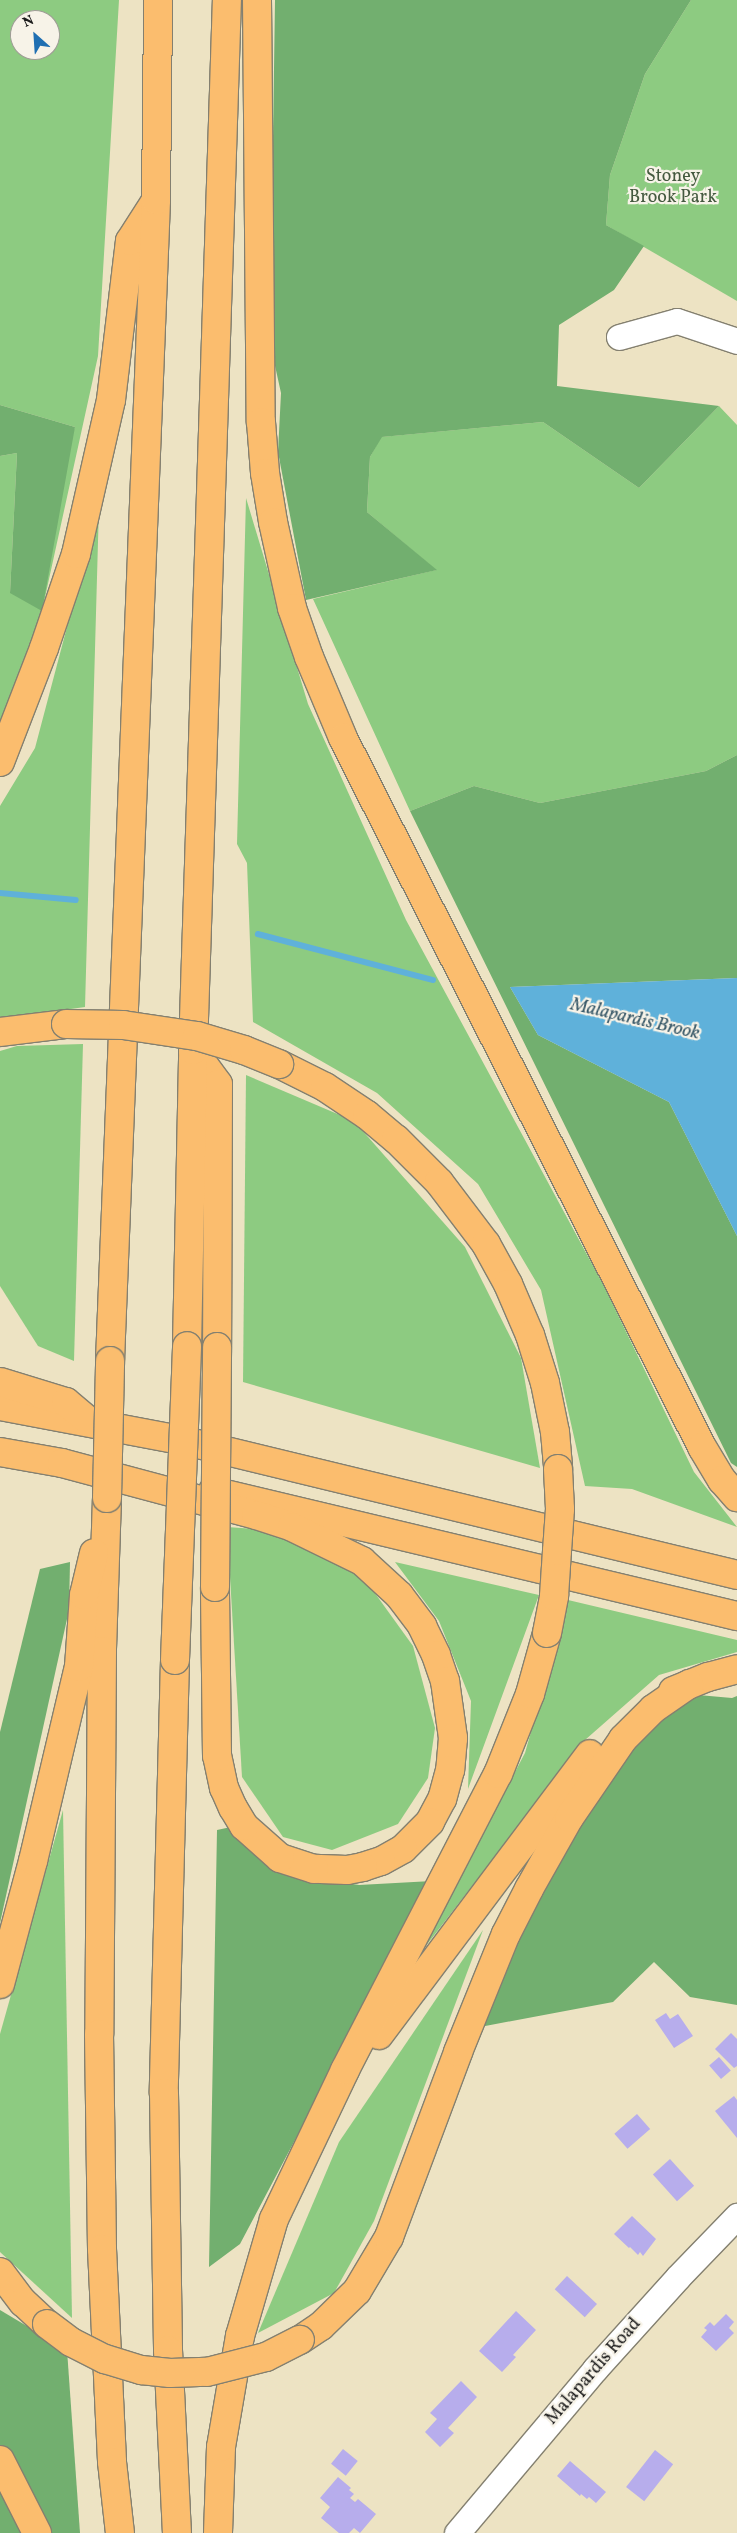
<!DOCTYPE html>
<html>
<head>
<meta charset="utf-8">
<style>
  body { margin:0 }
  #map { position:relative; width:737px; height:2533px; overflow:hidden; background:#ede3c3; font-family:Vollkorn,serif }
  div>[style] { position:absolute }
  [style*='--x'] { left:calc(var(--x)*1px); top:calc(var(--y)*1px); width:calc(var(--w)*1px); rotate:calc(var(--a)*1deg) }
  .green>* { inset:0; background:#8dcb81 }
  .forest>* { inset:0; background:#72af6f }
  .water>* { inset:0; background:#5fb1da }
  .stream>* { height:5.5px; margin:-2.75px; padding:0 2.75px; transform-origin:2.75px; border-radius:2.75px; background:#5fb1da }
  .building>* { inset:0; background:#b7adec; transform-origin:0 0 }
  .roads { filter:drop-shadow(1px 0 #848070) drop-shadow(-1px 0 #848070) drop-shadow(0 1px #848070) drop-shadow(0 -1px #848070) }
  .minor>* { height:25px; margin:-12.5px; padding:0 12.5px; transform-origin:12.5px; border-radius:12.5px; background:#fff }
  .major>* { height:28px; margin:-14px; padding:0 14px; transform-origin:14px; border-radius:14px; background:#fbbd6e }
  .highway>* { height:28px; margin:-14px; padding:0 14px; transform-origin:14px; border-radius:14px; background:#fbbd6e }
  .bridges { filter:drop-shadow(1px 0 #848070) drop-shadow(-1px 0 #848070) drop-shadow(0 1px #848070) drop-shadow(0 -1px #848070) }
  .highway-bridge>* { height:28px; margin:-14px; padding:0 14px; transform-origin:14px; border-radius:14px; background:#fbbd6e }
  span { translate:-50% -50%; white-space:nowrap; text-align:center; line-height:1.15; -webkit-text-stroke:4.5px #f7f3e8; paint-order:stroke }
  .park-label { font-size:18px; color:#44593f }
  .street-label { font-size:18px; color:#1c1c1c }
  .water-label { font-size:19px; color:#375868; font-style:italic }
  .north { position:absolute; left:10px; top:10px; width:50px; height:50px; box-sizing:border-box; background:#f7f3e8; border:1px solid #9f9d96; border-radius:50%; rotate:334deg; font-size:14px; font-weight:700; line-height:20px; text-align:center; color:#1c1c1c }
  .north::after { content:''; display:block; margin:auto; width:18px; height:22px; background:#1f6fb2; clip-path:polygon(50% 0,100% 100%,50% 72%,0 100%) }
</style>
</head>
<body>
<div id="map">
  <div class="green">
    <i style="clip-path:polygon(evenodd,0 0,119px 0,98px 356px,42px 611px,0 725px,0 456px,17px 453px,10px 593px,75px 427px,0 405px,0 0,20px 20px,50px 20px,50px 50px,20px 50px,20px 20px)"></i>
    <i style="clip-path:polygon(691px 0,737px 0,737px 301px,606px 225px,610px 175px,645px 74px)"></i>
    <i style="clip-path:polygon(719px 406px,737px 425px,737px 755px,706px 771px,540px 803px,474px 786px,410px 811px,313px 599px,436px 570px,367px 512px,370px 457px,381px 437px,543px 422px,639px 488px)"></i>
    <i style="clip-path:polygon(246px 498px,308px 704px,406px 920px,604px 1286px,694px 1472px,737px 1527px,632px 1489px,585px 1486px,541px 1290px,478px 1184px,377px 1093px,253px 1022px,247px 863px,237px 844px)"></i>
    <i style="clip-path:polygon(99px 506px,85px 1007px,0 1019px,0 806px,35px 748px)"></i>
    <i style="clip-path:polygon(83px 1044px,74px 1361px,38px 1346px,0 1286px,0 1051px,17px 1046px)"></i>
    <i style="clip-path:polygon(246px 1075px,354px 1121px,465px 1247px,521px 1358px,540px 1468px,243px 1382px)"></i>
    <i style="clip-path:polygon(227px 1527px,255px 1529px,305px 1543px,364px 1578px,413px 1646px,435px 1728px,428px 1778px,398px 1824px,332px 1850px,283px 1837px,242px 1777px)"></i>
    <i style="clip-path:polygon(395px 1562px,539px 1595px,468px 1789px,471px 1701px,439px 1621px)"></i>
    <i style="clip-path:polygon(568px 1600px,737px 1640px,737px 1652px,659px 1675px,585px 1740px,418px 1956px,525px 1753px)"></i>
    <i style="clip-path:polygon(63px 1810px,72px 2318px,0 2252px,0 2034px)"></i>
    <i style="clip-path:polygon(483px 1930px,374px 2221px,334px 2293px,258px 2333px,339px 2142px)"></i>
  </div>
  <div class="forest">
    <i style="clip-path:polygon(275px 0,691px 0,645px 74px,610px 175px,606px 225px,644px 246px,614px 290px,559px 325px,557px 386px,719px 406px,639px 488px,543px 422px,382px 437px,370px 457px,367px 512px,437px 570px,306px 600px,278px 452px,281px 393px,270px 343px)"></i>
    <i style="clip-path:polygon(0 405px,75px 427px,42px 611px,10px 593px,17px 453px,0 456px)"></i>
    <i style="clip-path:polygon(737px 755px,737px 978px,510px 987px,538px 1035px,669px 1102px,737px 1236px,737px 1467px,731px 1463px,410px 811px,474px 786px,540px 803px,706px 771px)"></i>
    <i style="clip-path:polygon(70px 1562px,69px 1610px,0 1923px,0 1732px,40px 1569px)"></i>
    <i style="clip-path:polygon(687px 1694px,732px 1698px,737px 1696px,737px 2005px,690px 1997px,654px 1962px,613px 2002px,480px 2027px,536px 1889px,616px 1750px)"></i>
    <i style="clip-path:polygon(231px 1827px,278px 1872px,359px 1885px,432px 1881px,240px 2244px,209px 2267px,217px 1830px)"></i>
    <i style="clip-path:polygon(0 2310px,67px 2350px,80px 2533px,0 2533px)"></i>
  </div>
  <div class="water">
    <i style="clip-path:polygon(737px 978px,737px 1236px,669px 1102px,538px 1035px,510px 987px)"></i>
  </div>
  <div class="stream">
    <i style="--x:0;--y:893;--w:76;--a:5.3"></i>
    <i style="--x:258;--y:934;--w:181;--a:14.7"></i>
  </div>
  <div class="building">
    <i style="clip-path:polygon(666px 2013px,670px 2019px,678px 2014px,693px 2036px,674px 2048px,655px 2020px)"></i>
    <i style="clip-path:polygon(731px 2033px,737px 2039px,737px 2066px,734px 2068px,715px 2049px)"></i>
    <i style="left:719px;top:2057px;width:18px;height:13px;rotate:49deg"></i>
    <i style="clip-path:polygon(734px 2096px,737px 2100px,737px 2138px,715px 2111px)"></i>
    <i style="left:637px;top:2114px;width:20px;height:30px;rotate:49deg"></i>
    <i style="left:670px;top:2159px;width:36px;height:23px;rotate:48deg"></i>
    <i style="clip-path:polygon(632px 2216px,656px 2239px,643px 2256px,640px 2252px,638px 2255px,630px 2247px,629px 2248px,614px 2234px)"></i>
    <i style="left:567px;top:2276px;width:41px;height:18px;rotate:43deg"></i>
    <i style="clip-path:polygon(516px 2311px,536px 2330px,513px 2355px,516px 2357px,502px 2372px,479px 2351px)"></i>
    <i style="clip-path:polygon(726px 2314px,734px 2322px,729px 2328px,734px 2333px,716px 2351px,701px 2337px,707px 2330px,704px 2328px,710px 2322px,714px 2326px)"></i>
    <i style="clip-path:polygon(461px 2381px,477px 2397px,448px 2428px,454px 2433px,440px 2447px,425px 2432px,437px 2419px,430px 2413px)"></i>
    <i style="left:343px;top:2449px;width:19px;height:19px;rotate:39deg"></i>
    <i style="left:655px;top:2450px;width:23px;height:47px;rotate:38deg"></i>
    <i style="clip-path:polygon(570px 2461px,606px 2492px,596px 2503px,589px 2497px,587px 2499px,581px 2494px,580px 2496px,557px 2476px)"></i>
    <i style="clip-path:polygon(338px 2477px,351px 2488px,349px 2490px,354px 2494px,350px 2498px,355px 2502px,358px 2499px,376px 2514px,360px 2533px,354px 2528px,349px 2533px,339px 2533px,321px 2518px,330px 2507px,320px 2498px)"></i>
  </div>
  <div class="roads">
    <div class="minor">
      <i style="--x:619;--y:337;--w:60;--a:-15.4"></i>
      <i style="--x:677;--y:321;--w:63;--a:18.4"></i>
      <i style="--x:457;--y:2533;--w:214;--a:-49.9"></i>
      <i style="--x:595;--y:2369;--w:124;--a:-47.9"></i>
      <i style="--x:678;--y:2277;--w:85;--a:-46"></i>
    </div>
    <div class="major">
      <i style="--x:0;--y:1406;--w:188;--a:10.7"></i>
      <i style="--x:185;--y:1441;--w:568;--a:13.64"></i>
      <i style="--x:213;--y:1491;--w:539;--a:13.42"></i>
    </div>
    <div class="highway">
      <i style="--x:257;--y:0;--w:422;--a:89.5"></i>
      <i style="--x:261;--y:422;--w:51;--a:85.5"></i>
      <i style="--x:265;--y:473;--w:50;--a:80.7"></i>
      <i style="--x:273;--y:522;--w:88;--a:77.5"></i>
      <i style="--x:292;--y:608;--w:52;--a:70.9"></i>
      <i style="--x:309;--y:657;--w:88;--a:67.2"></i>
      <i style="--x:343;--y:738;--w:795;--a:63.14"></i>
      <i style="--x:702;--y:1447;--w:39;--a:59"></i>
      <i style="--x:722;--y:1480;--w:23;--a:49"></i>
      <i style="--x:0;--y:762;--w:122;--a:-68.9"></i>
      <i style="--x:44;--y:648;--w:99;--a:-71.2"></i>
      <i style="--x:76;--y:554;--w:158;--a:-77.2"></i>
      <i style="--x:111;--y:400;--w:160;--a:-83.2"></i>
      <i style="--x:130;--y:241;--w:46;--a:-57.3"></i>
      <i style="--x:0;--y:1032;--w:66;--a:-6.9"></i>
      <i style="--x:193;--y:1050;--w:42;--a:53.7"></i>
      <i style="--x:218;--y:1084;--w:263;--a:90.2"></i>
      <i style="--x:279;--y:1064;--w:51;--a:26.6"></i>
      <i style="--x:325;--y:1087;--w:50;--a:33.7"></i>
      <i style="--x:367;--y:1115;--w:38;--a:40"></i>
      <i style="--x:396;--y:1139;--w:61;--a:45"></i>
      <i style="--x:439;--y:1182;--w:78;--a:52.8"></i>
      <i style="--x:486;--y:1244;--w:46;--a:61.2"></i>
      <i style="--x:508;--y:1284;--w:56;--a:66.7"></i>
      <i style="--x:530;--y:1335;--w:50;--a:72.6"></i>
      <i style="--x:545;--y:1383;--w:50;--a:78.5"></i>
      <i style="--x:555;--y:1432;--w:37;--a:85"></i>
      <i style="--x:187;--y:1346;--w:296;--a:-88.8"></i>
      <i style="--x:193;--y:1050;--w:1051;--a:-88.15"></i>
      <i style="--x:110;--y:1361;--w:1162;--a:-87.73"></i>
      <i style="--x:156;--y:200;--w:200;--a:-89.4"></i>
      <i style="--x:0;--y:1382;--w:69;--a:16.9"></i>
      <i style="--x:66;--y:1402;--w:31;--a:40"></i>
      <i style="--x:0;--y:1452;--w:63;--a:10.1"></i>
      <i style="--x:62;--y:1463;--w:201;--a:15"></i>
      <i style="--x:256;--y:1515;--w:38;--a:18"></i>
      <i style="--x:292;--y:1527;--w:78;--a:25.9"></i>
      <i style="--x:362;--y:1561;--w:50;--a:42.6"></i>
      <i style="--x:399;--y:1595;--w:39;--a:53"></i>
      <i style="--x:422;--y:1626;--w:32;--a:64"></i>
      <i style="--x:436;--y:1655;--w:28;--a:71"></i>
      <i style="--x:445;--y:1681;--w:58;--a:82"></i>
      <i style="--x:453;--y:1738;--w:32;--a:95"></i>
      <i style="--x:450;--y:1770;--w:30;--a:105"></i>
      <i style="--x:442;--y:1799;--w:26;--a:118"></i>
      <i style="--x:430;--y:1822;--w:38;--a:135"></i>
      <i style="--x:403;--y:1849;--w:25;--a:151"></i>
      <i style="--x:381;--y:1861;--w:19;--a:162"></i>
      <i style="--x:363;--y:1867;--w:16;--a:169"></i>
      <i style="--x:347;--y:1870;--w:33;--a:-178"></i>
      <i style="--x:314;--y:1869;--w:36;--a:-162"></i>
      <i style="--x:280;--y:1858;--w:48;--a:-138.4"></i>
      <i style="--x:244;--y:1826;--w:21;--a:-121"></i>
      <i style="--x:233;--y:1808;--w:22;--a:-114"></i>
      <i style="--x:224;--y:1788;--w:33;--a:-102"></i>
      <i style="--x:217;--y:1756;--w:169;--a:-90.7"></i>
      <i style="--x:107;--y:1498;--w:153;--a:91.9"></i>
      <i style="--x:102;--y:1651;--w:383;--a:90.4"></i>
      <i style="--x:99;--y:2034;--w:215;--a:89.2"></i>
      <i style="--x:102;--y:2249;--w:213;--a:87.3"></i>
      <i style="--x:112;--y:2462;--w:71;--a:83.6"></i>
      <i style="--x:175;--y:1660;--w:433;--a:91.5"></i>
      <i style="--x:164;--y:2093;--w:257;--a:89.1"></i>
      <i style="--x:168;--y:2350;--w:183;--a:87.2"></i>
      <i style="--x:673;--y:1691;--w:38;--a:-22"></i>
      <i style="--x:708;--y:1677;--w:30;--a:-15"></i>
      <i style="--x:0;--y:1984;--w:127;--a:-75"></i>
      <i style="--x:33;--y:1861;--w:199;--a:-76.7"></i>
      <i style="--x:79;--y:1667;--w:72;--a:-86"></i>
      <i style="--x:84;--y:1595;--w:43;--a:-76.6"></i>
      <i style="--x:379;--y:2035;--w:351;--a:-53.1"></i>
      <i style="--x:0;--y:2272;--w:38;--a:53"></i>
      <i style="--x:23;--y:2302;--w:33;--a:43"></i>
      <i style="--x:300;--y:2340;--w:25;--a:-34"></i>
      <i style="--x:321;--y:2326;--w:50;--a:-44.2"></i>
      <i style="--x:357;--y:2291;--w:63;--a:-59.3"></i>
      <i style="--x:389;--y:2237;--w:197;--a:-69.5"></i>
      <i style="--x:458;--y:2052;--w:127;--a:-67.9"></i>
      <i style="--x:506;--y:1934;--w:51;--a:-62.9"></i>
      <i style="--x:529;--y:1889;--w:81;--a:-60.6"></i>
      <i style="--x:569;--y:1818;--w:96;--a:-55.6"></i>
      <i style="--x:623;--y:1739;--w:42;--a:-45"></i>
      <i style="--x:653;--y:1709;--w:44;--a:-34.8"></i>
      <i style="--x:0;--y:2460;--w:82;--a:63.1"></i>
      <i style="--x:218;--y:2533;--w:86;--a:-88"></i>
      <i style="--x:221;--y:2447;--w:113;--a:-80.3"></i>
      <i style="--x:240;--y:2336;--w:122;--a:-73.8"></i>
      <i style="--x:274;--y:2219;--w:165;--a:-64.5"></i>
      <i style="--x:345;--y:2070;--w:333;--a:-62.7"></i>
      <i style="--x:498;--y:1774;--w:86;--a:-68.2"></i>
      <i style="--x:530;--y:1694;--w:63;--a:-74.4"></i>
    </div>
  </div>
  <div class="bridges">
    <div class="highway-bridge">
      <i style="--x:66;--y:1024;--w:57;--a:1"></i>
      <i style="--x:123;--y:1025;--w:75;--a:8.5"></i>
      <i style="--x:197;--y:1036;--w:49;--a:16.6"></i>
      <i style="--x:244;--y:1050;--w:38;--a:22"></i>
      <i style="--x:107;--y:1498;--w:137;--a:-88.7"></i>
      <i style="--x:215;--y:1587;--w:240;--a:-89.5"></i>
      <i style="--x:547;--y:1633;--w:38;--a:-79"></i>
      <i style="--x:554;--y:1596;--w:45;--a:-86.2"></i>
      <i style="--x:557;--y:1551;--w:42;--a:-85.9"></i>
      <i style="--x:560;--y:1509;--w:40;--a:-92.9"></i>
      <i style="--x:175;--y:1660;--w:314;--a:-87.8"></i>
      <i style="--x:47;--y:2324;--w:30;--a:37"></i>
      <i style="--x:71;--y:2342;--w:38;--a:27"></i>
      <i style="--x:105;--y:2359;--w:38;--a:17"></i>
      <i style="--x:141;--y:2370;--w:29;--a:6"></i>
      <i style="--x:170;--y:2373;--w:37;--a:-2"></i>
      <i style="--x:207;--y:2372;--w:61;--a:-14.3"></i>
      <i style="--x:266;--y:2357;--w:38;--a:-27"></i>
    </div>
  </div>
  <div class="park-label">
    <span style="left:673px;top:188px">Stoney<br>Brook Park</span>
  </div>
  <div class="street-label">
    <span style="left:594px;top:2372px;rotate:-49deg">Malapardis Road</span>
  </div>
  <div class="water-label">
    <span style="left:635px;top:1020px;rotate:13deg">Malapardis Brook</span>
  </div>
  <div class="north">N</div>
</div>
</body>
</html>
